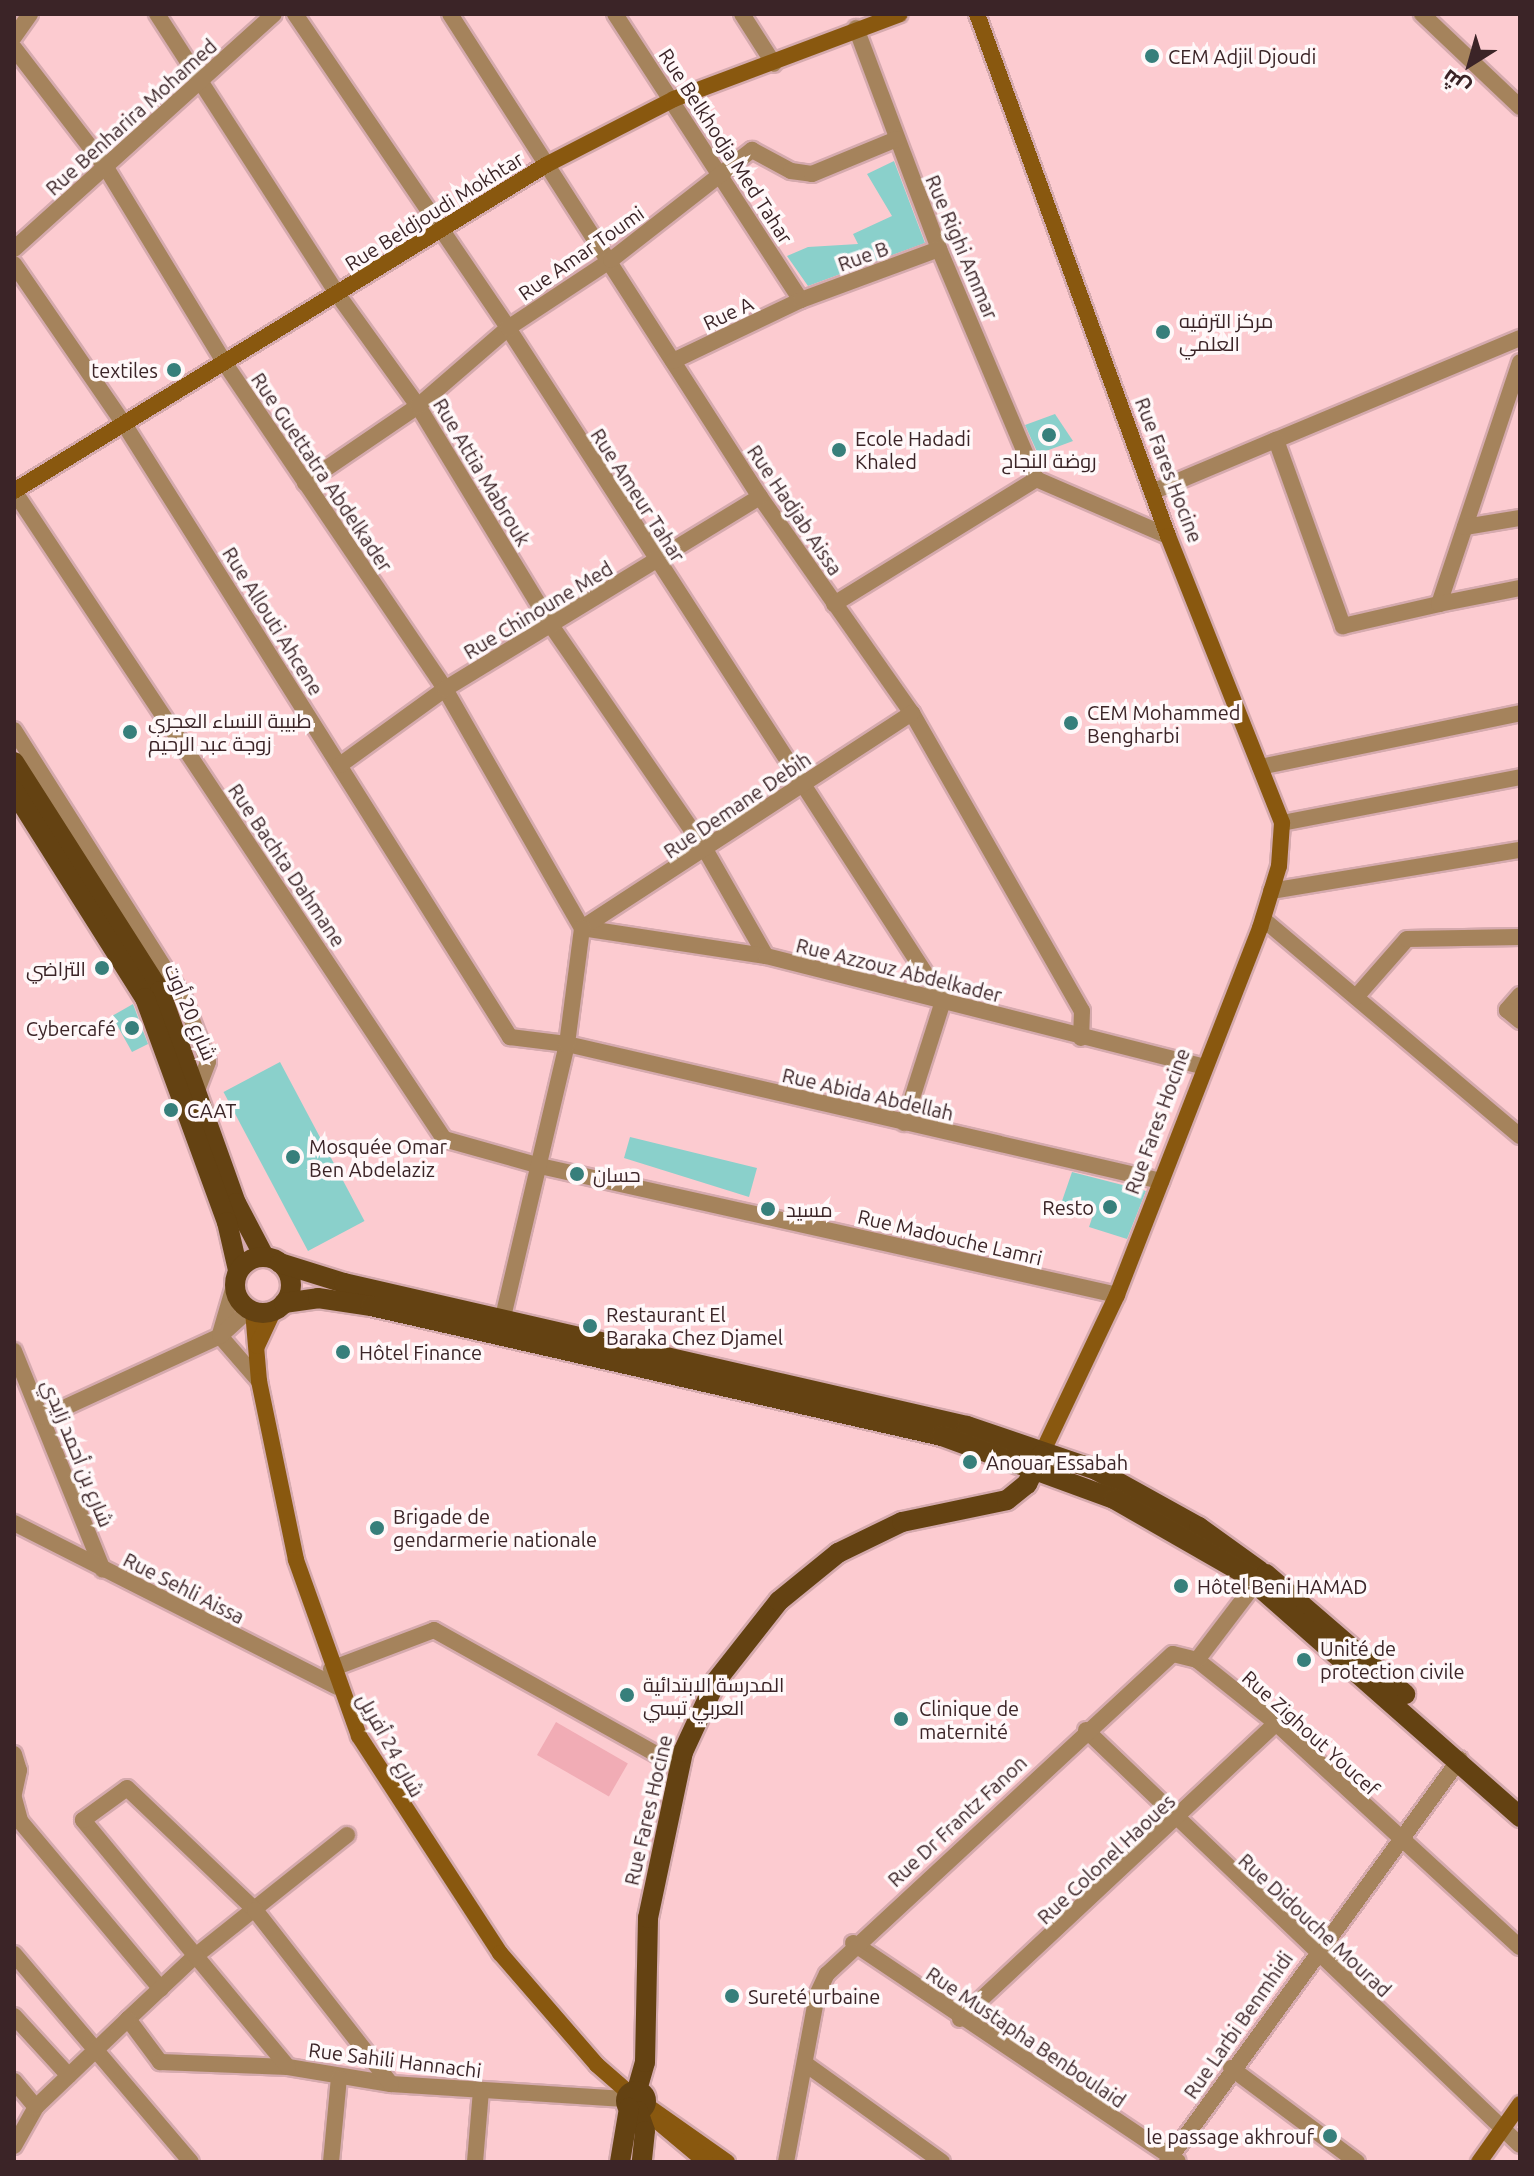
<!DOCTYPE html>
<html>
<head>
<meta charset="utf-8">
<style>
  body { margin:0 }
  #map { position:relative; width:1534px; height:2176px; overflow:hidden; background:#fccbd0; font-family:Ubuntu,Cairo,sans-serif }
  div>[style] { position:absolute }
  [style*='--x'] { left:calc(var(--x)*1px); top:calc(var(--y)*1px); width:calc(var(--w)*1px); rotate:calc(var(--a)*1deg) }
  .green>* { inset:0; background:#f1acb5; transform-origin:0 0 }
  .building>* { inset:0; background:#8ad0cb; transform-origin:0 0 }
  .roads { filter:drop-shadow(2px 0 #d5aaae) drop-shadow(-2px 0 #d5aaae) drop-shadow(0 2px #d5aaae) drop-shadow(0 -2px #d5aaae) }
  .street>* { height:16px; margin:-8px; padding:0 8px; transform-origin:8px; border-radius:8px; background:#a5835c }
  .secondary>* { height:16px; margin:-8px; padding:0 8px; transform-origin:8px; border-radius:8px; background:#89580f }
  .primary>* { height:20px; margin:-10px; padding:0 10px; transform-origin:10px; border-radius:10px; background:#644212 }
  .primary>.ring { margin:-10px; padding:0; box-sizing:content-box; background:none; border:20px solid #644212; border-radius:50% }
  .dots>* { width:22px; height:22px; translate:-50% -50%; box-sizing:border-box; border:4px solid #fff8f9; border-radius:50% }
  span { translate:-50% -50%; white-space:nowrap; text-align:center; line-height:1.15; -webkit-text-stroke:7px #fff8f9; paint-order:stroke }
  .poi-label { font-size:20px; color:#3b2427 }
  .left { translate:0 -50%; text-align:left }
  .right { translate:-100% -50%; text-align:right }
  .street-label { font-size:20px; color:#3b2427 }
  .frame { position:absolute; inset:0; border:16px solid #3b2427; pointer-events:none }
  .north { position:absolute; left:1430px; top:24px; width:80px; height:80px; -webkit-text-stroke:6px #fff8f9; paint-order:stroke; rotate:217deg; font-size:22px; font-weight:700; line-height:32px; text-align:center; color:#3b2427 }
  .north::after { content:''; display:block; margin:auto; width:28px; height:36px; background:#3b2427; clip-path:polygon(50% 0,100% 100%,50% 72%,0 100%) }
</style>
</head>
<body>
<div id="map">
  <div class="green">
    <i style="left:556px;top:1722px;width:83px;height:38px;rotate:30deg"></i>
  </div>
  <div class="building">
    <i style="clip-path:polygon(894px 161px,925px 243px,808px 286px,787px 256px,808px 247px,858px 244px,853px 234px,892px 216px,867px 174px)"></i>
    <i style="clip-path:polygon(1055px 414px,1073px 441px,1038px 454px,1025px 425px)"></i>
    <i style="clip-path:polygon(133px 1004px,148px 1044px,132px 1052px,112px 1016px)"></i>
    <i style="left:280px;top:1062px;width:180px;height:64px;rotate:62deg"></i>
    <i style="clip-path:polygon(630px 1137px,757px 1168px,749px 1197px,624px 1158px)"></i>
    <i style="clip-path:polygon(1072px 1172px,1146px 1191px,1127px 1239px,1089px 1227px,1094px 1212px,1062px 1201px)"></i>
  </div>
  <div class="roads">
    <div class="street">
      <i style="--x:157;--y:14;--w:334;--a:57.2"></i>
      <i style="--x:338;--y:295;--w:137;--a:54.2"></i>
      <i style="--x:418;--y:406;--w:260;--a:58.7"></i>
      <i style="--x:553;--y:628;--w:270;--a:55.5"></i>
      <i style="--x:706;--y:851;--w:121;--a:60.3"></i>
      <i style="--x:295;--y:14;--w:379;--a:55.8"></i>
      <i style="--x:508;--y:328;--w:801;--a:57.12"></i>
      <i style="--x:943;--y:1001;--w:128;--a:107.7"></i>
      <i style="--x:450;--y:14;--w:574;--a:57.31"></i>
      <i style="--x:760;--y:497;--w:264;--a:54.9"></i>
      <i style="--x:912;--y:713;--w:343;--a:60.3"></i>
      <i style="--x:1082;--y:1011;--w:27;--a:92"></i>
      <i style="--x:615;--y:14;--w:341;--a:57"></i>
      <i style="--x:742;--y:14;--w:59;--a:57.4"></i>
      <i style="--x:1422;--y:14;--w:135;--a:43.5"></i>
      <i style="--x:856;--y:28;--w:236;--a:69.4"></i>
      <i style="--x:939;--y:249;--w:250;--a:67.1"></i>
      <i style="--x:14;--y:37;--w:28;--a:-55"></i>
      <i style="--x:14;--y:48;--w:149;--a:52.4"></i>
      <i style="--x:105;--y:166;--w:233;--a:58.7"></i>
      <i style="--x:226;--y:365;--w:391;--a:55.9"></i>
      <i style="--x:445;--y:689;--w:275;--a:60.2"></i>
      <i style="--x:14;--y:249;--w:350;--a:-42.1"></i>
      <i style="--x:14;--y:264;--w:198;--a:55.5"></i>
      <i style="--x:126;--y:427;--w:721;--a:57.81"></i>
      <i style="--x:510;--y:1037;--w:57;--a:7"></i>
      <i style="--x:567;--y:1044;--w:610;--a:12.99"></i>
      <i style="--x:673;--y:361;--w:142;--a:-25.5"></i>
      <i style="--x:801;--y:300;--w:147;--a:-20.3"></i>
      <i style="--x:1276;--y:440;--w:264;--a:-22.7"></i>
      <i style="--x:305;--y:483;--w:137;--a:-34.3"></i>
      <i style="--x:418;--y:406;--w:119;--a:-40.9"></i>
      <i style="--x:508;--y:328;--w:123;--a:-33.4"></i>
      <i style="--x:611;--y:260;--w:179;--a:-38"></i>
      <i style="--x:752;--y:150;--w:44;--a:28.3"></i>
      <i style="--x:791;--y:171;--w:21;--a:8"></i>
      <i style="--x:812;--y:174;--w:92;--a:-22.4"></i>
      <i style="--x:14;--y:491;--w:778;--a:56.43"></i>
      <i style="--x:444;--y:1139;--w:100;--a:15.7"></i>
      <i style="--x:540;--y:1166;--w:591;--a:12.6"></i>
      <i style="--x:1152;--y:492;--w:134;--a:-22.8"></i>
      <i style="--x:1276;--y:440;--w:198;--a:70.2"></i>
      <i style="--x:1343;--y:626;--w:98;--a:-12.9"></i>
      <i style="--x:1439;--y:604;--w:255;--a:-71.5"></i>
      <i style="--x:1465;--y:527;--w:56;--a:-9.3"></i>
      <i style="--x:834;--y:604;--w:238;--a:-31.7"></i>
      <i style="--x:1036;--y:479;--w:144;--a:23.4"></i>
      <i style="--x:1439;--y:604;--w:83;--a:-11.2"></i>
      <i style="--x:14;--y:730;--w:318;--a:57.7"></i>
      <i style="--x:184;--y:999;--w:67;--a:69.1"></i>
      <i style="--x:208;--y:1062;--w:30;--a:111"></i>
      <i style="--x:340;--y:765;--w:130;--a:-35.9"></i>
      <i style="--x:445;--y:689;--w:369;--a:-31.4"></i>
      <i style="--x:1260;--y:767;--w:266;--a:-11.7"></i>
      <i style="--x:1282;--y:823;--w:242;--a:-10.9"></i>
      <i style="--x:1271;--y:891;--w:252;--a:-9.4"></i>
      <i style="--x:1263;--y:919;--w:336;--a:40.2"></i>
      <i style="--x:582;--y:928;--w:186;--a:8.7"></i>
      <i style="--x:766;--y:956;--w:450;--a:14.2"></i>
      <i style="--x:582;--y:928;--w:394;--a:-33.1"></i>
      <i style="--x:1520;--y:995;--w:20;--a:131"></i>
      <i style="--x:1507;--y:1010;--w:17;--a:40"></i>
      <i style="--x:1356;--y:997;--w:77;--a:-48.7"></i>
      <i style="--x:1407;--y:939;--w:113;--a:-1"></i>
      <i style="--x:503;--y:1317;--w:280;--a:-76.8"></i>
      <i style="--x:567;--y:1044;--w:117;--a:-82.6"></i>
      <i style="--x:220;--y:1334;--w:50;--a:-73.7"></i>
      <i style="--x:220;--y:1336;--w:60;--a:49.1"></i>
      <i style="--x:14;--y:1351;--w:236;--a:67.9"></i>
      <i style="--x:44;--y:1417;--w:194;--a:-24.7"></i>
      <i style="--x:220;--y:1336;--w:39;--a:-42"></i>
      <i style="--x:14;--y:1523;--w:362;--a:26.9"></i>
      <i style="--x:1197;--y:1660;--w:101;--a:38.6"></i>
      <i style="--x:1276;--y:1723;--w:331;--a:42.6"></i>
      <i style="--x:331;--y:1669;--w:110;--a:-20.7"></i>
      <i style="--x:434;--y:1630;--w:281;--a:29.2"></i>
      <i style="--x:1086;--y:1730;--w:600;--a:43.72"></i>
      <i style="--x:14;--y:1754;--w:17;--a:73"></i>
      <i style="--x:19;--y:1770;--w:25;--a:102"></i>
      <i style="--x:14;--y:1798;--w:24;--a:75"></i>
      <i style="--x:20;--y:1821;--w:219;--a:50"></i>
      <i style="--x:347;--y:1835;--w:196;--a:141.4"></i>
      <i style="--x:194;--y:1957;--w:91;--a:136.8"></i>
      <i style="--x:128;--y:2019;--w:54;--a:53.3"></i>
      <i style="--x:160;--y:2062;--w:128;--a:2.2"></i>
      <i style="--x:288;--y:2067;--w:104;--a:9.4"></i>
      <i style="--x:391;--y:2084;--w:234;--a:3.7"></i>
      <i style="--x:853;--y:1943;--w:391;--a:33.9"></i>
      <i style="--x:14;--y:1954;--w:273;--a:49.6"></i>
      <i style="--x:14;--y:2016;--w:81;--a:47.5"></i>
      <i style="--x:960;--y:2019;--w:433;--a:-43.1"></i>
      <i style="--x:807;--y:2065;--w:166;--a:35.7"></i>
      <i style="--x:288;--y:2067;--w:321;--a:-129.7"></i>
      <i style="--x:83;--y:1820;--w:54;--a:-36"></i>
      <i style="--x:127;--y:1788;--w:177;--a:43.6"></i>
      <i style="--x:255;--y:1910;--w:221;--a:52"></i>
      <i style="--x:1231;--y:2068;--w:157;--a:36.7"></i>
      <i style="--x:14;--y:2081;--w:34;--a:50"></i>
      <i style="--x:14;--y:2146;--w:45;--a:-60.6"></i>
      <i style="--x:36;--y:2107;--w:127;--a:-43.7"></i>
      <i style="--x:331;--y:2162;--w:84;--a:-84.6"></i>
      <i style="--x:475;--y:2162;--w:71;--a:-85.2"></i>
      <i style="--x:786;--y:2162;--w:170;--a:-79.5"></i>
      <i style="--x:817;--y:1995;--w:23;--a:-65"></i>
      <i style="--x:827;--y:1974;--w:471;--a:-42.8"></i>
      <i style="--x:1173;--y:1654;--w:25;--a:14"></i>
      <i style="--x:1197;--y:1660;--w:96;--a:-52.7"></i>
      <i style="--x:1167;--y:2162;--w:498;--a:-54"></i>
    </div>
    <div class="secondary">
      <i style="--x:977;--y:14;--w:556;--a:69.9"></i>
      <i style="--x:1168;--y:536;--w:309;--a:68.3"></i>
      <i style="--x:1282;--y:823;--w:43;--a:94"></i>
      <i style="--x:1279;--y:866;--w:65;--a:107"></i>
      <i style="--x:1260;--y:928;--w:394;--a:111.3"></i>
      <i style="--x:1117;--y:1295;--w:173;--a:115.4"></i>
      <i style="--x:14;--y:491;--w:624;--a:-31.5"></i>
      <i style="--x:546;--y:165;--w:144;--a:-27.3"></i>
      <i style="--x:674;--y:99;--w:241;--a:-20.6"></i>
      <i style="--x:253;--y:1311;--w:70;--a:85.1"></i>
      <i style="--x:259;--y:1381;--w:183;--a:78.3"></i>
      <i style="--x:296;--y:1560;--w:187;--a:70.3"></i>
      <i style="--x:359;--y:1736;--w:259;--a:57"></i>
      <i style="--x:500;--y:1953;--w:148;--a:49.1"></i>
      <i style="--x:597;--y:2065;--w:43;--a:41.2"></i>
      <i style="--x:257;--y:1346;--w:38;--a:-65"></i>
      <i style="--x:646;--y:2105;--w:99;--a:35.1"></i>
      <i style="--x:644;--y:2110;--w:81;--a:40"></i>
      <i style="--x:1479;--y:2162;--w:71;--a:-54.7"></i>
    </div>
    <div class="primary">
      <i style="--x:14;--y:762;--w:272;--a:57.5"></i>
      <i style="--x:160;--y:991;--w:225;--a:70.3"></i>
      <i style="--x:236;--y:1203;--w:60;--a:62.2"></i>
      <i style="--x:14;--y:791;--w:245;--a:57.7"></i>
      <i style="--x:145;--y:998;--w:239;--a:69.9"></i>
      <i style="--x:227;--y:1222;--w:49;--a:77.1"></i>
      <i class="ring" style="left:235px;top:1257px;width:36px;height:36px"></i>
      <i style="--x:280;--y:1263;--w:67;--a:17.4"></i>
      <i style="--x:344;--y:1283;--w:639;--a:12.93"></i>
      <i style="--x:967;--y:1426;--w:136;--a:18.8"></i>
      <i style="--x:1096;--y:1470;--w:118;--a:29"></i>
      <i style="--x:1199;--y:1527;--w:75;--a:35.8"></i>
      <i style="--x:284;--y:1303;--w:34;--a:-8"></i>
      <i style="--x:318;--y:1298;--w:54;--a:8.6"></i>
      <i style="--x:371;--y:1306;--w:586;--a:12.83"></i>
      <i style="--x:942;--y:1436;--w:183;--a:20.1"></i>
      <i style="--x:1114;--y:1499;--w:159;--a:29.8"></i>
      <i style="--x:1266;--y:1574;--w:184;--a:40.8"></i>
      <i style="--x:1257;--y:1585;--w:351;--a:41.4"></i>
      <i style="--x:637;--y:2090;--w:29;--a:-74"></i>
      <i style="--x:645;--y:2062;--w:144;--a:-88.8"></i>
      <i style="--x:648;--y:1918;--w:170;--a:-78.1"></i>
      <i style="--x:683;--y:1752;--w:78;--a:-65.1"></i>
      <i style="--x:716;--y:1681;--w:102;--a:-51.8"></i>
      <i style="--x:779;--y:1601;--w:76;--a:-39.1"></i>
      <i style="--x:838;--y:1553;--w:71;--a:-25.8"></i>
      <i style="--x:902;--y:1522;--w:107;--a:-11.8"></i>
      <i style="--x:1007;--y:1500;--w:26;--a:-39"></i>
      <i style="--x:1027;--y:1484;--w:32;--a:-64"></i>
      <i class="ring" style="left:626px;top:2091px;width:0;height:0"></i>
      <i style="--x:638;--y:2111;--w:21;--a:71"></i>
      <i style="--x:645;--y:2131;--w:31;--a:96"></i>
      <i style="--x:620;--y:2162;--w:55;--a:-80.5"></i>
    </div>
  </div>
  <div class="dots">
    <i style="left:1152px;top:56px;background:#377f7b"></i>
    <i style="left:1163px;top:332px;background:#377f7b"></i>
    <i style="left:174px;top:370px;background:#377f7b"></i>
    <i style="left:1049px;top:435px;background:#377f7b"></i>
    <i style="left:839px;top:450px;background:#377f7b"></i>
    <i style="left:1071px;top:723px;background:#377f7b"></i>
    <i style="left:130px;top:732px;background:#377f7b"></i>
    <i style="left:102px;top:968px;background:#377f7b"></i>
    <i style="left:132px;top:1028px;background:#377f7b"></i>
    <i style="left:171px;top:1110px;background:#377f7b"></i>
    <i style="left:293px;top:1157px;background:#377f7b"></i>
    <i style="left:577px;top:1174px;background:#377f7b"></i>
    <i style="left:1110px;top:1207px;background:#377f7b"></i>
    <i style="left:768px;top:1209px;background:#377f7b"></i>
    <i style="left:590px;top:1326px;background:#377f7b"></i>
    <i style="left:343px;top:1352px;background:#377f7b"></i>
    <i style="left:970px;top:1462px;background:#377f7b"></i>
    <i style="left:377px;top:1528px;background:#377f7b"></i>
    <i style="left:1181px;top:1586px;background:#377f7b"></i>
    <i style="left:1304px;top:1660px;background:#377f7b"></i>
    <i style="left:627px;top:1695px;background:#377f7b"></i>
    <i style="left:901px;top:1719px;background:#377f7b"></i>
    <i style="left:732px;top:1996px;background:#377f7b"></i>
    <i style="left:1330px;top:2136px;background:#377f7b"></i>
  </div>
  <div class="poi-label">
    <span class="left" style="left:1168px;top:56px">CEM Adjil Djoudi</span>
    <span class="left" style="left:1179px;top:332px">مركز الترفيه<br>العلمي</span>
    <span class="right" style="left:158px;top:370px">textiles</span>
    <span class="left" style="left:855px;top:450px">Ecole Hadadi<br>Khaled</span>
    <span style="left:1049px;top:460px">روضة النجاح</span>
    <span class="left" style="left:1087px;top:724px">CEM Mohammed<br>Bengharbi</span>
    <span class="left" style="left:148px;top:732px">طبيبة النساء العجري<br>زوجة عبد الرحيم</span>
    <span class="right" style="left:86px;top:968px">التراضي</span>
    <span class="right" style="left:116px;top:1028px">Cybercafé</span>
    <span class="left" style="left:187px;top:1110px">CAAT</span>
    <span class="left" style="left:309px;top:1158px">Mosquée Omar<br>Ben Abdelaziz</span>
    <span class="left" style="left:593px;top:1174px">حسان</span>
    <span class="right" style="left:1094px;top:1207px">Resto</span>
    <span class="left" style="left:786px;top:1209px">مسيد</span>
    <span class="left" style="left:606px;top:1326px">Restaurant El<br>Baraka Chez Djamel</span>
    <span class="left" style="left:359px;top:1352px">Hôtel Finance</span>
    <span class="left" style="left:986px;top:1462px">Anouar Essabah</span>
    <span class="left" style="left:393px;top:1528px">Brigade de<br>gendarmerie nationale</span>
    <span class="left" style="left:1197px;top:1586px">Hôtel Beni HAMAD</span>
    <span class="left" style="left:1320px;top:1660px">Unité de<br>protection civile</span>
    <span class="left" style="left:643px;top:1696px">المدرسة الابتدائية<br>العربي تبسي</span>
    <span class="left" style="left:919px;top:1720px">Clinique de<br>maternité</span>
    <span class="left" style="left:748px;top:1996px">Sureté urbaine</span>
    <span class="right" style="left:1314px;top:2136px">le passage akhrouf</span>
  </div>
  <div class="street-label">
    <span style="left:131px;top:117px;rotate:-42deg">Rue Benharira Mohamed</span>
    <span style="left:726px;top:146px;rotate:57deg">Rue Belkhodja Med Tahar</span>
    <span style="left:434px;top:211px;rotate:-32deg">Rue Beldjoudi Mokhtar</span>
    <span style="left:962px;top:247px;rotate:67deg">Rue Righi Ammar</span>
    <span style="left:581px;top:253px;rotate:-35deg">Rue Amar Toumi</span>
    <span style="left:863px;top:256px;rotate:-20deg">Rue B</span>
    <span style="left:728px;top:313px;rotate:-25deg">Rue A</span>
    <span style="left:1169px;top:470px;rotate:69deg">Rue Fares Hocine</span>
    <span style="left:322px;top:472px;rotate:56deg">Rue Guettatra Abdelkader</span>
    <span style="left:482px;top:472px;rotate:59deg">Rue Attia Mabrouk</span>
    <span style="left:638px;top:495px;rotate:57deg">Rue Ameur Tahar</span>
    <span style="left:795px;top:510px;rotate:56deg">Rue Hadjab Aissa</span>
    <span style="left:538px;top:610px;rotate:-31deg">Rue Chinoune Med</span>
    <span style="left:273px;top:621px;rotate:58deg">Rue Allouti Ahcene</span>
    <span style="left:737px;top:805px;rotate:-34deg">Rue Demane Debih</span>
    <span style="left:287px;top:865px;rotate:56deg">Rue Bachta Dahmane</span>
    <span style="left:899px;top:970px;rotate:14deg">Rue Azzouz Abdelkader</span>
    <span style="left:191px;top:1012px;rotate:67deg">شارع 20 أوت</span>
    <span style="left:868px;top:1094px;rotate:13deg">Rue Abida Abdellah</span>
    <span style="left:1157px;top:1121px;rotate:-70deg">Rue Fares Hocine</span>
    <span style="left:950px;top:1237px;rotate:13deg">Rue Madouche Lamri</span>
    <span style="left:78px;top:1453px;rotate:68deg">شارع بن أحمد زايدي</span>
    <span style="left:184px;top:1588px;rotate:27deg">Rue Sehli Aissa</span>
    <span style="left:1311px;top:1733px;rotate:42deg">Rue Zighout Youcef</span>
    <span style="left:391px;top:1745px;rotate:61deg">شارع 24 أفريل</span>
    <span style="left:648px;top:1810px;rotate:-77deg">Rue Fares Hocine</span>
    <span style="left:957px;top:1821px;rotate:-43deg">Rue Dr Frantz Fanon</span>
    <span style="left:1106px;top:1859px;rotate:-43deg">Rue Colonel Haoues</span>
    <span style="left:1315px;top:1925px;rotate:43deg">Rue Didouche Mourad</span>
    <span style="left:1238px;top:2025px;rotate:-55deg">Rue Larbi Benmhidi</span>
    <span style="left:1026px;top:2037px;rotate:34deg">Rue Mustapha Benboulaid</span>
    <span style="left:395px;top:2060px;rotate:7deg">Rue Sahili Hannachi</span>
  </div>
  <div class="frame"></div>
  <div class="north">ش</div>
</div>
</body>
</html>
